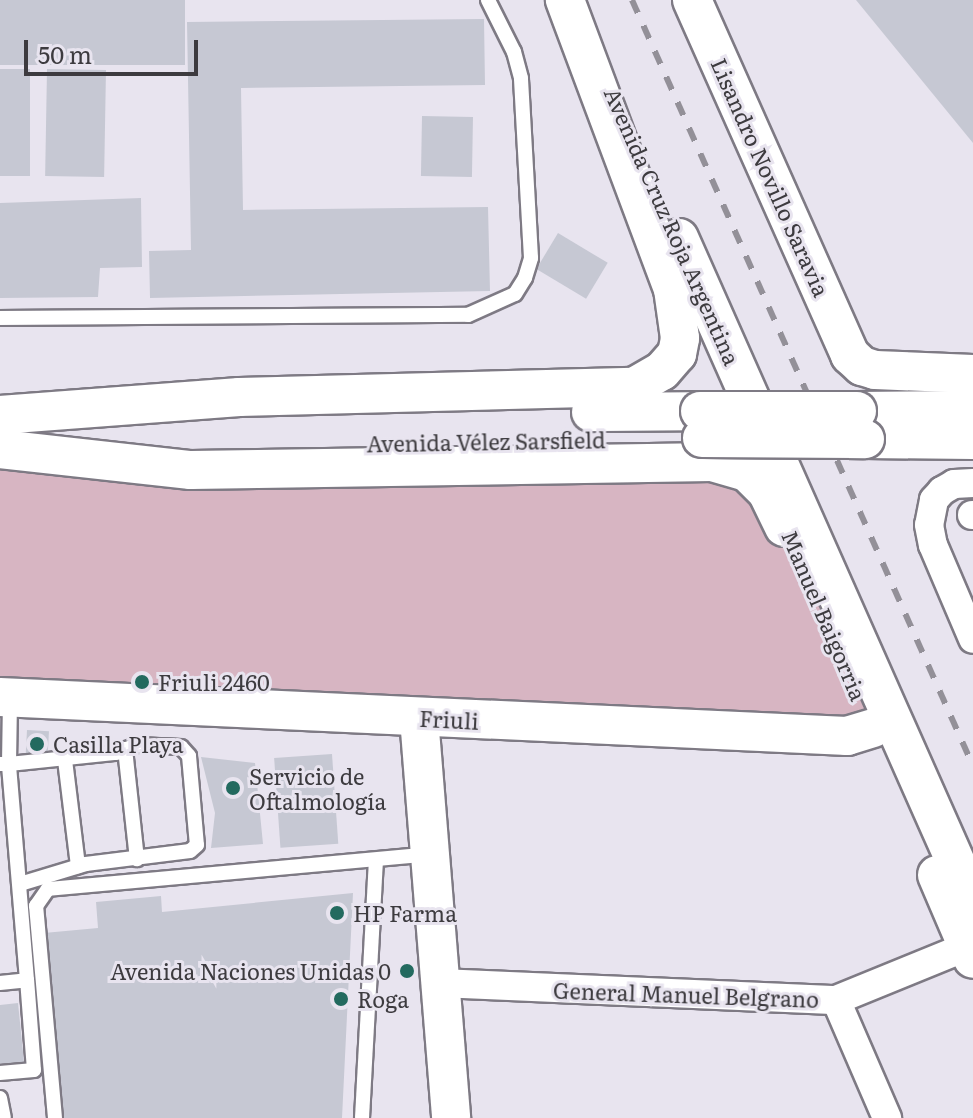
<!DOCTYPE html>
<html>
<head>
<meta charset="utf-8">
<style>
  body { margin:0 }
  #map { position:relative; width:973px; height:1118px; overflow:hidden; background:#e8e4ef; font-family:Literata,serif }
  div>[style] { position:absolute }
  [style*='--x'] { left:calc(var(--x)*1px); top:calc(var(--y)*1px); width:calc(var(--w)*1px); rotate:calc(var(--a)*1deg) }
  .green>* { inset:0; background:#d7b5c2 }
  .building>* { inset:0; background:#c6c8d3; transform-origin:0 0 }
  .roads { filter:drop-shadow(2px 0 #7e7a84) drop-shadow(-2px 0 #7e7a84) drop-shadow(0 2px #7e7a84) drop-shadow(0 -2px #7e7a84) }
  .lane>* { height:14px; margin:-7px; padding:0 7px; transform-origin:7px; border-radius:7px; background:#fff }
  .street>* { height:28px; margin:-14px; padding:0 14px; transform-origin:14px; border-radius:14px; background:#fff }
  .secondary>* { height:38px; margin:-19px; padding:0 19px; transform-origin:19px; border-radius:19px; background:#fff }
  .rail>* { height:6px; margin-top:-3px; transform-origin:0; background:repeating-linear-gradient(90deg,#939098 0 14px,transparent 0 28px) }
  .bridges { filter:drop-shadow(2px 0 #7e7a84) drop-shadow(-2px 0 #7e7a84) drop-shadow(0 2px #7e7a84) drop-shadow(0 -2px #7e7a84) }
  .secondary-bridge>* { height:38px; margin:-19px; padding:0 19px; transform-origin:19px; border-radius:19px; background:#fff }
  .dots>* { width:22px; height:22px; translate:-50% -50%; box-sizing:border-box; border:4px solid #e8e4ef; border-radius:50% }
  span { translate:-50% -50%; white-space:nowrap; text-align:center; line-height:1.15; -webkit-text-stroke:6px #e8e4ef; paint-order:stroke }
  .street-label { font-size:22px; color:#3d3b3f }
  .poi-label { font-size:22px; color:#3d3b3f }
  .left { translate:0 -50%; text-align:left }
  .right { translate:-100% -50%; text-align:right }
  .scale { position:absolute; left:24px; top:40px; width:174px; height:36px; box-sizing:border-box; border:4px solid #3d3b3f; border-top:0; padding-left:10px; font-size:24px; line-height:28px; white-space:nowrap; color:#3d3b3f; -webkit-text-stroke:6px #e8e4ef; paint-order:stroke }
</style>
</head>
<body>
<div id="map">
  <div class="green">
    <i style="clip-path:polygon(0 449px,712px 462px,772px 501px,873px 728px,0 697px)"></i>
  </div>
  <div class="building">
    <i style="left:0;top:0;width:185px;height:65px"></i>
    <i style="clip-path:polygon(856px 0,973px 0,973px 143px)"></i>
    <i style="clip-path:polygon(484px 19px,485px 85px,241px 88px,243px 210px,488px 207px,490px 291px,150px 298px,149px 251px,191px 250px,187px 22px)"></i>
    <i style="left:0;top:69px;width:30px;height:107px"></i>
    <i style="left:47px;top:69px;width:59px;height:107px;rotate:1deg"></i>
    <i style="left:422px;top:116px;width:51px;height:60px;rotate:1deg"></i>
    <i style="clip-path:polygon(141px 198px,142px 267px,100px 268px,98px 297px,0 298px,0 203px)"></i>
    <i style="left:558px;top:233px;width:58px;height:42px;rotate:31deg"></i>
    <i style="left:27px;top:730px;width:22px;height:27px;rotate:3deg"></i>
    <i style="left:332px;top:754px;width:90px;height:58px;rotate:86deg"></i>
    <i style="clip-path:polygon(201px 757px,255px 763px,263px 844px,211px 848px,215px 813px)"></i>
    <i style="clip-path:polygon(353px 893px,342px 1118px,62px 1118px,44px 933px,98px 928px,96px 902px,161px 896px,162px 912px)"></i>
    <i style="clip-path:polygon(18px 1003px,24px 1062px,0 1064px,0 1005px)"></i>
  </div>
  <div class="roads">
    <div class="lane">
      <i style="--x:0;--y:318;--w:468;--a:-0.4"></i>
      <i style="--x:468;--y:315;--w:51;--a:-24.1"></i>
      <i style="--x:515;--y:294;--w:19;--a:-58"></i>
      <i style="--x:525;--y:278;--w:21;--a:-73"></i>
      <i style="--x:531;--y:258;--w:180;--a:-93.2"></i>
      <i style="--x:521;--y:78;--w:27;--a:-105"></i>
      <i style="--x:514;--y:52;--w:58;--a:-116.6"></i>
      <i style="--x:125;--y:749;--w:111;--a:83.8"></i>
      <i style="--x:65;--y:760;--w:107;--a:83"></i>
      <i style="--x:0;--y:764;--w:9;--a:0"></i>
      <i style="--x:9;--y:764;--w:66;--a:-89.1"></i>
      <i style="--x:0;--y:983;--w:27;--a:-6"></i>
      <i style="--x:27;--y:980;--w:217;--a:-94.8"></i>
      <i style="--x:9;--y:764;--w:108;--a:-5.9"></i>
      <i style="--x:116;--y:753;--w:22;--a:-21"></i>
      <i style="--x:137;--y:745;--w:44;--a:2.6"></i>
      <i style="--x:181;--y:747;--w:12;--a:48"></i>
      <i style="--x:189;--y:756;--w:89;--a:84.9"></i>
      <i style="--x:197;--y:845;--w:9;--a:139"></i>
      <i style="--x:190;--y:851;--w:105;--a:172.9"></i>
      <i style="--x:86;--y:864;--w:69;--a:163.1"></i>
      <i style="--x:0;--y:1073;--w:34;--a:-5"></i>
      <i style="--x:34;--y:1070;--w:90;--a:-94.4"></i>
      <i style="--x:0;--y:1098;--w:20;--a:79"></i>
      <i style="--x:55;--y:1118;--w:213;--a:-95.1"></i>
      <i style="--x:36;--y:906;--w:21;--a:-55"></i>
      <i style="--x:48;--y:889;--w:384;--a:-5.2"></i>
      <i style="--x:362;--y:1118;--w:258;--a:-86.9"></i>
    </div>
    <div class="street">
      <i style="--x:973;--y:483;--w:19;--a:177"></i>
      <i style="--x:954;--y:484;--w:14;--a:150"></i>
      <i style="--x:942;--y:491;--w:12;--a:132"></i>
      <i style="--x:934;--y:500;--w:25;--a:101"></i>
      <i style="--x:929;--y:525;--w:20;--a:79"></i>
      <i style="--x:933;--y:545;--w:102;--a:66.9"></i>
      <i style="--x:972;--y:515;--w:1;--a:0"></i>
      <i style="--x:442;--y:983;--w:394;--a:2.5"></i>
      <i style="--x:836;--y:1000;--w:143;--a:-22.2"></i>
      <i style="--x:836;--y:1000;--w:129;--a:66.6"></i>
    </div>
    <div class="secondary">
      <i style="--x:692;--y:0;--w:389;--a:66"></i>
      <i style="--x:850;--y:355;--w:16;--a:43"></i>
      <i style="--x:862;--y:366;--w:14;--a:17"></i>
      <i style="--x:875;--y:370;--w:98;--a:2.3"></i>
      <i style="--x:679;--y:238;--w:725;--a:66.09"></i>
      <i style="--x:857;--y:411;--w:116;--a:-0.5"></i>
      <i style="--x:591;--y:412;--w:109;--a:-0.5"></i>
      <i style="--x:0;--y:415;--w:240;--a:-4.3"></i>
      <i style="--x:239;--y:397;--w:395;--a:-1.5"></i>
      <i style="--x:634;--y:387;--w:32;--a:-30"></i>
      <i style="--x:662;--y:371;--w:23;--a:-49"></i>
      <i style="--x:677;--y:354;--w:16;--a:-79"></i>
      <i style="--x:680;--y:338;--w:49;--a:-98.1"></i>
      <i style="--x:673;--y:289;--w:309;--a:-110.5"></i>
      <i style="--x:865;--y:439;--w:108;--a:0.5"></i>
      <i style="--x:0;--y:449;--w:192;--a:6.3"></i>
      <i style="--x:191;--y:470;--w:521;--a:-0.88"></i>
      <i style="--x:712;--y:462;--w:36;--a:16"></i>
      <i style="--x:747;--y:472;--w:28;--a:45"></i>
      <i style="--x:767;--y:492;--w:39;--a:64"></i>
      <i style="--x:0;--y:697;--w:848;--a:2.64"></i>
      <i style="--x:847;--y:736;--w:27;--a:-17"></i>
      <i style="--x:419;--y:718;--w:401;--a:85.4"></i>
      <i style="--x:937;--y:875;--w:91;--a:66.8"></i>
    </div>
  </div>
  <div class="rail">
    <i style="--x:632;--y:0;--w:838;--a:66"></i>
  </div>
  <div class="bridges">
    <div class="secondary-bridge">
      <i style="--x:700;--y:411;--w:157;--a:0"></i>
      <i style="--x:702;--y:438;--w:163;--a:0.4"></i>
    </div>
  </div>
  <div class="dots">
    <i style="left:142px;top:682px;background:#236a5f"></i>
    <i style="left:37px;top:744px;background:#236a5f"></i>
    <i style="left:233px;top:788px;background:#236a5f"></i>
    <i style="left:337px;top:913px;background:#236a5f"></i>
    <i style="left:407px;top:971px;background:#236a5f"></i>
    <i style="left:341px;top:999px;background:#236a5f"></i>
  </div>
  <div class="street-label">
    <span style="left:771px;top:177px;rotate:66deg">Lisandro Novillo Saravia</span>
    <span style="left:673px;top:226px;rotate:66deg">Avenida Cruz Roja Argentina</span>
    <span style="left:486px;top:441px;rotate:-1deg">Avenida Vélez Sarsfield</span>
    <span style="left:825px;top:615px;rotate:67deg">Manuel Baigorria</span>
    <span style="left:449px;top:719px;rotate:3deg">Friuli</span>
    <span style="left:686px;top:994px;rotate:2deg">General Manuel Belgrano</span>
  </div>
  <div class="poi-label">
    <span class="left" style="left:158px;top:682px">Friuli 2460</span>
    <span class="left" style="left:53px;top:744px">Casilla Playa</span>
    <span class="left" style="left:249px;top:788px">Servicio de<br>Oftalmología</span>
    <span class="left" style="left:353px;top:913px">HP Farma</span>
    <span class="right" style="left:391px;top:971px">Avenida Naciones Unidas 0</span>
    <span class="left" style="left:357px;top:999px">Roga</span>
  </div>
  <div class="scale">50 m</div>
</div>
</body>
</html>
